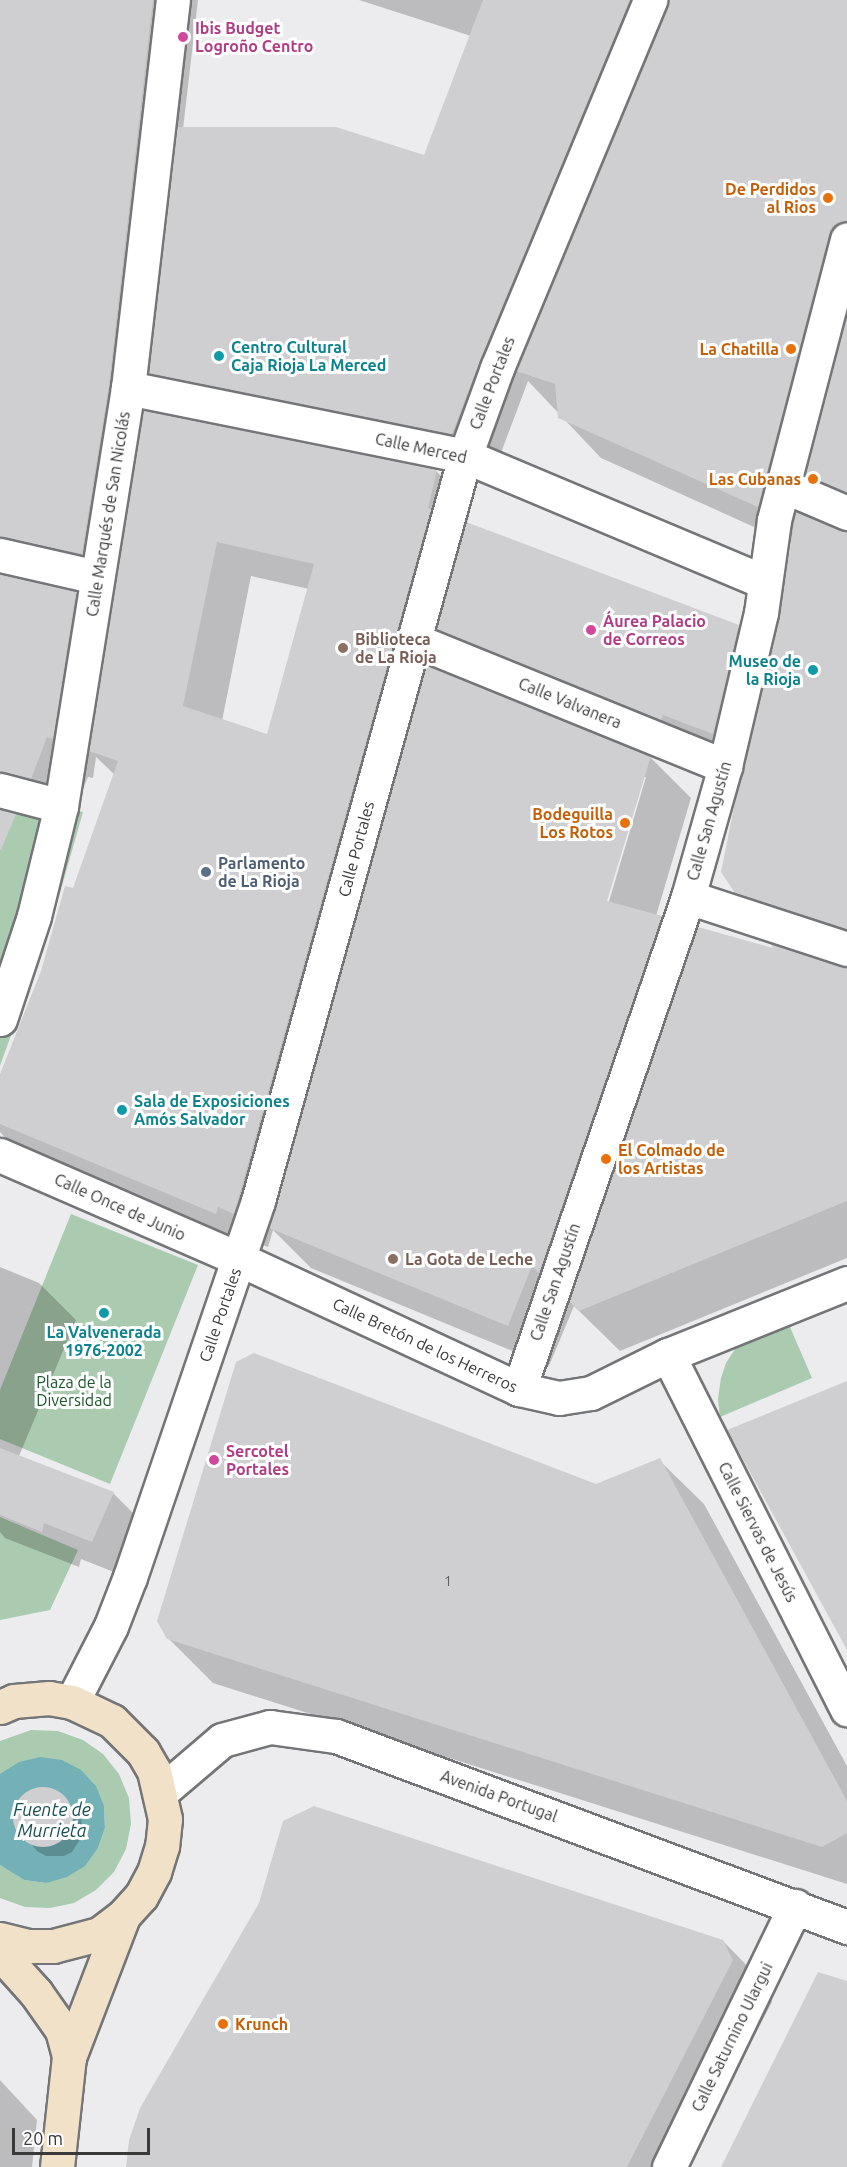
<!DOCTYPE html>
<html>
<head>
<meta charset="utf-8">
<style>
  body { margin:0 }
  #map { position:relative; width:847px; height:2167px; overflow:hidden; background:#ececef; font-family:Ubuntu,sans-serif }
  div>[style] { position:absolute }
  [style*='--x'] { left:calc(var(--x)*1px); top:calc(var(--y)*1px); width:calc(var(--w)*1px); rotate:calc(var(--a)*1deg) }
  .green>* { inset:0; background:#aacbaf }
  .water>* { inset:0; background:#74b1b7 }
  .shadow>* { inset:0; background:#0003 }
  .building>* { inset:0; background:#cfcfd2 }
  .round { border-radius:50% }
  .roads { filter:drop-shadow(2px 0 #747577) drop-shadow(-2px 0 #747577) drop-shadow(0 2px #747577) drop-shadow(0 -2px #747577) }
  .street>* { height:33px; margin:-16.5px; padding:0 16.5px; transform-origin:16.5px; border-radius:16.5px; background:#fff }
  .secondary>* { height:33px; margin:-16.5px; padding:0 16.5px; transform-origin:16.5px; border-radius:16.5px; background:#f1e1c9 }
  .dots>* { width:16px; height:16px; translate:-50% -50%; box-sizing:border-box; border:3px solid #fff; border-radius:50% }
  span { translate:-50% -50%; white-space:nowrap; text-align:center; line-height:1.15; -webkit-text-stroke:6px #fff; paint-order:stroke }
  .number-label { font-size:14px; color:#5e5e60 }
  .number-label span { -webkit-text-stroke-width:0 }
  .hotel-label { font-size:16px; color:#b23c85; font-weight:700 }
  .left { translate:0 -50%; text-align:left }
  .food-label { font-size:16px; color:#c56008; font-weight:700 }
  .right { translate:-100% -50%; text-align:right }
  .culture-label { font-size:16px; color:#0d838f; font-weight:700 }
  .street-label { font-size:16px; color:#39393a }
  .education-label { font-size:16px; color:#785e54; font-weight:700 }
  .service-label { font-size:16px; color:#4e5e75; font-weight:700 }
  .park-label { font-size:16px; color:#1a562b }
  .water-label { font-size:18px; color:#164d52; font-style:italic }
  .scale { position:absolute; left:12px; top:2128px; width:138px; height:27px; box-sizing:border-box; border:3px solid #39393a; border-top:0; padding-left:8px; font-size:18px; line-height:21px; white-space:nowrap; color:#39393a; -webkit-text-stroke:4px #fff; paint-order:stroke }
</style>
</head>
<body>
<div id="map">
  <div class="green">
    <i style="clip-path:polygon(0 790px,83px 812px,52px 921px,0 1066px)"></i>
    <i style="clip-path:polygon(71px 1214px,198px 1265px,110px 1484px,0 1439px,0 1390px)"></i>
    <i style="clip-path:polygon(780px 1325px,790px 1327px,812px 1378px,720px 1417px,718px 1399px,721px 1378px,726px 1363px,737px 1346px,749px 1335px)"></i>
    <i style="clip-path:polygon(0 1517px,78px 1550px,50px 1610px,0 1620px)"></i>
    <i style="clip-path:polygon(31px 1730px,58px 1731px,83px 1740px,103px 1754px,119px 1774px,129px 1798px,131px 1824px,126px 1849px,114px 1872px,96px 1890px,74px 1903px,50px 1908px,25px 1907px,0 1898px,0 1865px,24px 1880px,46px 1883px,98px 1848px,105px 1828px,104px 1806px,0 1774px,0 1741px)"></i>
  </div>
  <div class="water">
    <i style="clip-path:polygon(40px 1757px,62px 1760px,81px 1770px,96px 1786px,104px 1806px,105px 1828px,98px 1848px,85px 1866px,67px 1877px,46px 1883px,24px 1880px,0 1865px,0 1774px,19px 1762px)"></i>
  </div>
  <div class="shadow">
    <i style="clip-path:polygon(evenodd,0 0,198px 0,183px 129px,425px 156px,471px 36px,359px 0,847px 0,847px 514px,815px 482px,806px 517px,847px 533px,847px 956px,778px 933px,737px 892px,745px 766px,473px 663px,441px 631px,430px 668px,650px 757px,691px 798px,656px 916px,661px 918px,692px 949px,847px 969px,847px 1258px,620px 1351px,574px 1306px,549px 1366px,311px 1268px,273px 1230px,268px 1247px,252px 1241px,250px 1248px,19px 1152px,0 1132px,0 1078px,74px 890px,115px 775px,96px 757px,93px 778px,88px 777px,71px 818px,35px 812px,28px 817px,0 809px,0 0,155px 377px,493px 474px,528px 381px,601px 458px,792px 544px,781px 617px,771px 659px,738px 627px,467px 524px,471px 506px,436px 471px,151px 413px,155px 377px,0 0,251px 576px,309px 589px,268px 736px,222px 721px,251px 576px,0 0,35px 577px,45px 577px,116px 592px,110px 627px,76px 593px,27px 582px,35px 577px,0 0,643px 777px,646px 777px,607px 908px,604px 908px,643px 777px)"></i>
    <i style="clip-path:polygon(0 1267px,39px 1283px,76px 1320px,19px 1456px,113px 1493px,150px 1530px,129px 1578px,81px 1559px,79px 1567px,5px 1538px,0 1532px)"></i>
    <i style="clip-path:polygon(659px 1460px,704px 1504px,847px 1766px,847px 1884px,213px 1683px,168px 1638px,596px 1485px)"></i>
    <i style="clip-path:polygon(39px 1789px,57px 1792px,81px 1817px,83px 1835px,72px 1852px,64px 1856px,46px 1856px,37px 1851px,15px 1824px,18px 1805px,30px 1792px)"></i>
    <i style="clip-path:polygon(723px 1941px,763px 1982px,772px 2002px,686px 2167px,127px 2167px)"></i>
    <i style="clip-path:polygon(0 2080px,37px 2120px,32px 2167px,0 2167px)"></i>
  </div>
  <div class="building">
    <i style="clip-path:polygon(0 0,153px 0,109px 385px,82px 554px,0 537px)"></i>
    <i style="clip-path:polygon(483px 0,630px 0,480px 361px,452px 434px,149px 373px,177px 127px,336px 127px,424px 155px)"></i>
    <i style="clip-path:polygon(668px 0,847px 0,847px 221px,834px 225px,829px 234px,758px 507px,558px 418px,555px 384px,516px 371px)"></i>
    <i style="clip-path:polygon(847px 314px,847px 493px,805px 475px)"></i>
    <i style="clip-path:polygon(evenodd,143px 410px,437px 470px,428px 508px,431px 509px,234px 1214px,218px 1207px,216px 1214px,0 1124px,0 1074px,41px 971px,65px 886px,73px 888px,118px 761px,89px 751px,143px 410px,217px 542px,314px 564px,267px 734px,183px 706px,217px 542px)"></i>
    <i style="clip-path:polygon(796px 511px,847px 531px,847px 929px,735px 893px,721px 872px,736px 797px,779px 617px)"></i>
    <i style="clip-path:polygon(466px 522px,739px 625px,713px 734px,663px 715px,661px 720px,436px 629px)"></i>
    <i style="clip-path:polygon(0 574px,76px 592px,53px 739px,47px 737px,31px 779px,0 772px)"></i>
    <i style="clip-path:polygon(426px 665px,651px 756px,607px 901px,662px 916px,539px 1273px,532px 1266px,508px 1326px,269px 1228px)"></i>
    <i style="clip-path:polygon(0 809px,16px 814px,1px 850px,0 850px)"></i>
    <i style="clip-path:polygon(698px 927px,773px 948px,770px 943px,847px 967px,847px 1201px,579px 1311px,569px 1301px)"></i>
    <i style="clip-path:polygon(254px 1353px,596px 1484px,660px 1458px,847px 1801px,847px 1833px,822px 1847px,167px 1639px,157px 1621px,188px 1519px,236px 1362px)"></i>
    <i style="clip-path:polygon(847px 1381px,847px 1650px,727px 1430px)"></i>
    <i style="clip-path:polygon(0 1448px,114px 1492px,92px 1542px,44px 1523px,42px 1532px,0 1515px)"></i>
    <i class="round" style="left:13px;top:1787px;width:60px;height:60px"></i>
    <i style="clip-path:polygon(314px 1806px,723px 1940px,733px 1960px,627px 2167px,126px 2167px,129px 2140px,140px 2108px,259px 1903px,283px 1821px)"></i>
    <i style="clip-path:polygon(818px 1972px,847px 1981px,847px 2167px,721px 2167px)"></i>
  </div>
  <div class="roads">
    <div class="street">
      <i style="--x:128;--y:388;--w:344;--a:11.4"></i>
      <i style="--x:465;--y:456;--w:325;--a:22.8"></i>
      <i style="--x:784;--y:486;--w:69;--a:23.2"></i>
      <i style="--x:0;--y:555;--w:99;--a:12.8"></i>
      <i style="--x:414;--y:640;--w:336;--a:22.1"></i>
      <i style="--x:0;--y:790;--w:63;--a:14.7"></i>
      <i style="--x:688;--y:897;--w:167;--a:18.1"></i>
      <i style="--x:0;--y:1019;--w:108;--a:-71.7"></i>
      <i style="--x:34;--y:916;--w:113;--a:-76.2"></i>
      <i style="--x:61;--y:806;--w:423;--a:-80.9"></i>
      <i style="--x:128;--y:388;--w:391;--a:-83.4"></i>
      <i style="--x:0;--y:1155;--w:261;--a:23.5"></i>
      <i style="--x:239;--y:1259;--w:309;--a:24.9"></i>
      <i style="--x:519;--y:1389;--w:41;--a:12.7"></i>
      <i style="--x:559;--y:1398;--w:32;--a:-9"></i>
      <i style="--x:591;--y:1393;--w:86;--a:-26.3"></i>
      <i style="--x:668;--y:1355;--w:193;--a:-21.9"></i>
      <i style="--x:668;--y:1355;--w:397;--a:63.2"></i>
      <i style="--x:519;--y:1389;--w:520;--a:-71.04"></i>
      <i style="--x:688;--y:897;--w:136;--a:-74.2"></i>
      <i style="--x:725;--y:766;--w:157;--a:-76.8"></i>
      <i style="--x:761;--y:613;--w:94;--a:-82"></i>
      <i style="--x:774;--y:520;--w:290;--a:-75.4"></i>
      <i style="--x:72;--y:1702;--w:85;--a:-62.8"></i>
      <i style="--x:111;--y:1626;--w:53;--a:-68.8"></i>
      <i style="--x:130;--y:1577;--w:397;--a:-71.2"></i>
      <i style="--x:258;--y:1201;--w:773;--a:-74.47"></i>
      <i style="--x:465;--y:456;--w:94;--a:-70"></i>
      <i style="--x:497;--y:368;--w:399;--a:-67.4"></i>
      <i style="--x:161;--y:1792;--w:80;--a:-40.4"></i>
      <i style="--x:222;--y:1740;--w:50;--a:-15.2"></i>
      <i style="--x:270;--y:1727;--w:67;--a:7.8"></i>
      <i style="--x:336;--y:1736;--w:546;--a:20.49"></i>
      <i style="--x:669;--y:2167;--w:290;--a:-64.2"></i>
    </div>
    <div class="secondary">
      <i style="--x:0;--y:1707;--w:15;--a:-23"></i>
      <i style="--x:14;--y:1701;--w:35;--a:-5"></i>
      <i style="--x:49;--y:1698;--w:23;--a:10"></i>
      <i style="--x:72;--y:1702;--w:44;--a:25.4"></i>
      <i style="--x:112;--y:1721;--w:44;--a:45"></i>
      <i style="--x:143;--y:1752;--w:22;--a:60"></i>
      <i style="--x:154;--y:1771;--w:49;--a:77.1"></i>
      <i style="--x:165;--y:1819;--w:27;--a:96"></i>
      <i style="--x:162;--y:1846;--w:27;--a:107"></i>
      <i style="--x:154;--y:1872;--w:27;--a:118"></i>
      <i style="--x:141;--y:1896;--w:27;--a:132"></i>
      <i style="--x:123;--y:1916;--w:30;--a:143"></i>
      <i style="--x:99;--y:1934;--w:48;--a:165.4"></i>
      <i style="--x:53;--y:1946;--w:25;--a:180"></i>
      <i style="--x:28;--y:1946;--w:29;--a:-166"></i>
      <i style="--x:0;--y:1953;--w:54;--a:48"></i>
      <i style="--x:36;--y:1993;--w:45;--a:54.9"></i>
      <i style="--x:62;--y:2030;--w:28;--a:75"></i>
      <i style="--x:57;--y:2167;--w:111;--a:-83.8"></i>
      <i style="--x:69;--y:2057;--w:151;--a:-69"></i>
    </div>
  </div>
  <div class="dots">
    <i style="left:183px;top:37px;background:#d1479c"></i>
    <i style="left:828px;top:198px;background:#e8710a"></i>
    <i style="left:791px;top:349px;background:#e8710a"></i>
    <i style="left:219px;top:356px;background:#0f9aa8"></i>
    <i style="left:813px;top:479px;background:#e8710a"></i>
    <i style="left:591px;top:630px;background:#d1479c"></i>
    <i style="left:343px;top:648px;background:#8d6e63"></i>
    <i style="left:813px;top:670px;background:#0f9aa8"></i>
    <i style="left:625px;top:823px;background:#e8710a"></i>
    <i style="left:206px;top:872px;background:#5c6f8a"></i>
    <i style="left:122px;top:1110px;background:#0f9aa8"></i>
    <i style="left:606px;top:1159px;background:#e8710a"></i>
    <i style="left:393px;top:1259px;background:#8d6e63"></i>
    <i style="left:104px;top:1313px;background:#0f9aa8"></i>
    <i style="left:214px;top:1460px;background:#d1479c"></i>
    <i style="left:223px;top:2024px;background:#e8710a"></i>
  </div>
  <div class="number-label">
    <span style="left:448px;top:1581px">1</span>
  </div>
  <div class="hotel-label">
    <span class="left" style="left:195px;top:37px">Ibis Budget<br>Logroño Centro</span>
    <span class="left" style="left:603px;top:630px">Áurea Palacio<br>de Correos</span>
    <span class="left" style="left:226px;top:1460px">Sercotel<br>Portales</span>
  </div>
  <div class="food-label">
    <span class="right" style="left:816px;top:198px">De Perdidos<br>al Rios</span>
    <span class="right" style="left:779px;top:349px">La Chatilla</span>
    <span class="right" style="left:801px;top:479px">Las Cubanas</span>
    <span class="right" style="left:613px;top:823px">Bodeguilla<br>Los Rotos</span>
    <span class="left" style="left:618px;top:1159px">El Colmado de<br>los Artistas</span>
    <span class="left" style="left:235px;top:2024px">Krunch</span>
  </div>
  <div class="culture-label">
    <span class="left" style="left:231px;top:356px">Centro Cultural<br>Caja Rioja La Merced</span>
    <span class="right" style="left:801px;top:670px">Museo de<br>la Rioja</span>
    <span class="left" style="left:134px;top:1110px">Sala de Exposiciones<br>Amós Salvador</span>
    <span style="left:104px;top:1341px">La Valvenerada<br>1976-2002</span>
  </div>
  <div class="street-label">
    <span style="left:492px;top:383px;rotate:-69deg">Calle Portales</span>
    <span style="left:421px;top:448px;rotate:12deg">Calle Merced</span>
    <span style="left:108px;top:514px;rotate:-81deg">Calle Marqués de San Nicolás</span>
    <span style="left:570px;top:703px;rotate:22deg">Calle Valvanera</span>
    <span style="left:709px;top:821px;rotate:-74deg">Calle San Agustín</span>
    <span style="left:356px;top:849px;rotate:-75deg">Calle Portales</span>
    <span style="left:120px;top:1207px;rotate:24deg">Calle Once de Junio</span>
    <span style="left:555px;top:1282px;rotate:-71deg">Calle San Agustín</span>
    <span style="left:220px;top:1315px;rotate:-71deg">Calle Portales</span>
    <span style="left:425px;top:1345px;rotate:25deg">Calle Bretón de los Herreros</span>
    <span style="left:758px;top:1532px;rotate:63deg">Calle Siervas de Jesús</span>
    <span style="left:499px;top:1796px;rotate:20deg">Avenida Portugal</span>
    <span style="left:732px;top:2037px;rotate:-64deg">Calle Saturnino Ulargui</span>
  </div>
  <div class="education-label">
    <span class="left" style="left:355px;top:648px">Biblioteca<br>de La Rioja</span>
    <span class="left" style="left:405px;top:1259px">La Gota de Leche</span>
  </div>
  <div class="service-label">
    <span class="left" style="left:218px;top:872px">Parlamento<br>de La Rioja</span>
  </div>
  <div class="park-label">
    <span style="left:74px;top:1391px">Plaza de la<br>Diversidad</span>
  </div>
  <div class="water-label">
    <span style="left:52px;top:1820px">Fuente de<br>Murrieta</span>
  </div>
  <div class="scale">20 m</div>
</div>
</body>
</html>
